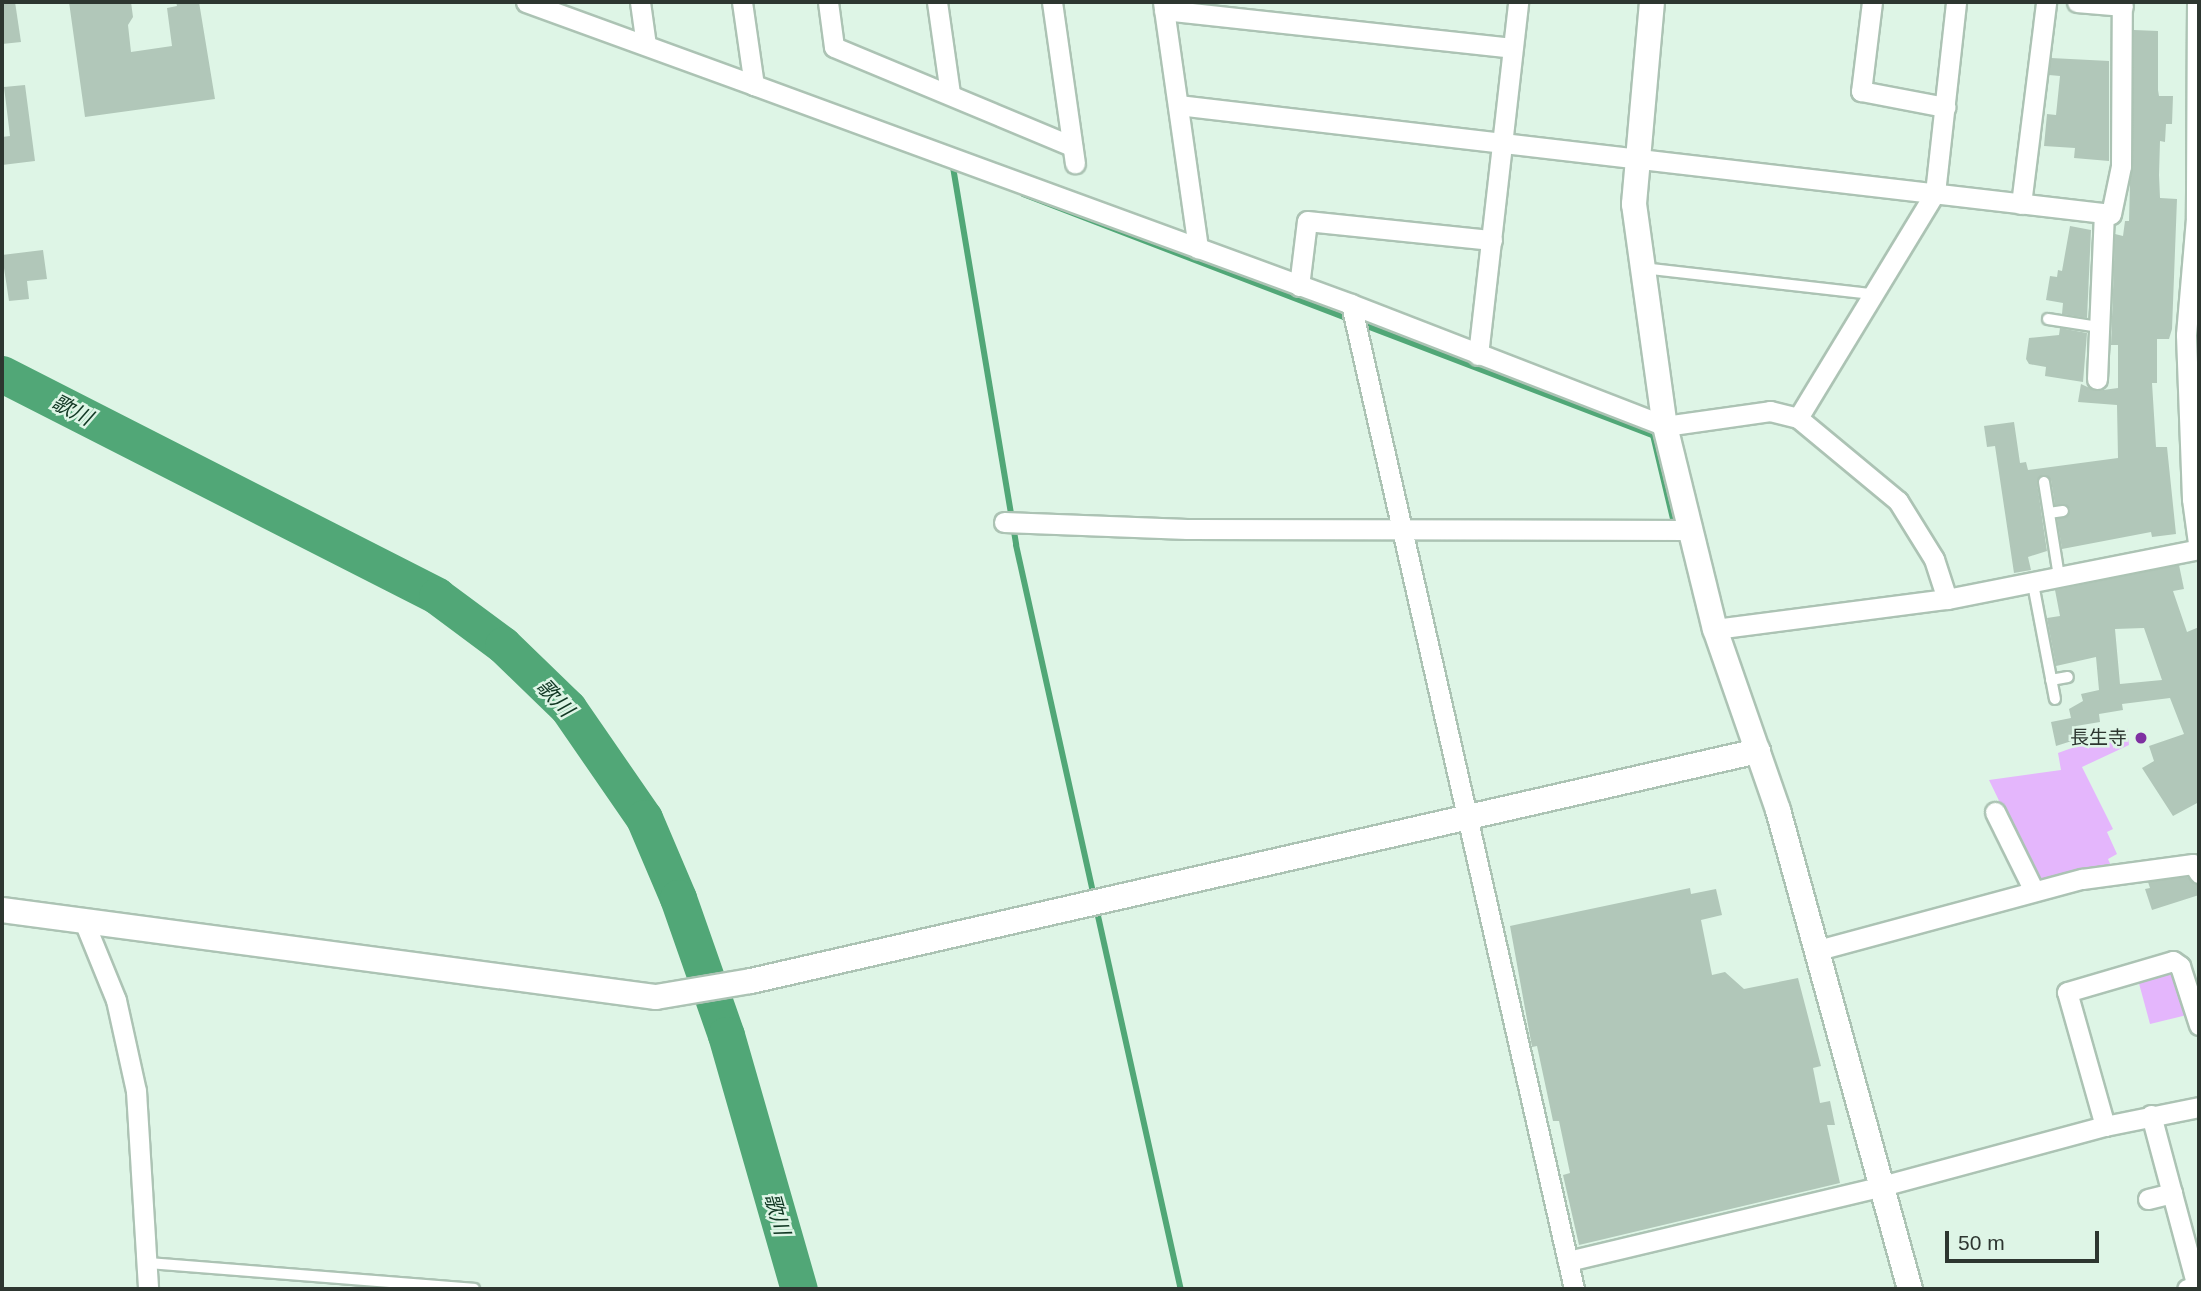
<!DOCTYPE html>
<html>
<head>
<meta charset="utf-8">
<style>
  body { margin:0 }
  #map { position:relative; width:2201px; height:1291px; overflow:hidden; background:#def5e6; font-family:Helvetica,"Noto Sans JP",sans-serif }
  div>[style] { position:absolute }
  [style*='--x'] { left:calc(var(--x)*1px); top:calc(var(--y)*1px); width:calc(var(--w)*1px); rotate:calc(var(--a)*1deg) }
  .green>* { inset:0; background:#e4b6fc }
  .stream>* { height:6px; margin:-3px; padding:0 3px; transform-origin:3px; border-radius:3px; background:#51a777 }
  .river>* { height:37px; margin:-18.5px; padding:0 18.5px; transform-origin:18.5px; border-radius:18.5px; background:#51a777 }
  .building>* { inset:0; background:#b1c7b9 }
  .roads { filter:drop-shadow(2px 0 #acc3b4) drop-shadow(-2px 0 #acc3b4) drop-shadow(0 2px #acc3b4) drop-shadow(0 -2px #acc3b4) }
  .service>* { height:10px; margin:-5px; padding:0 5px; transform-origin:5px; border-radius:5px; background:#fff }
  .minor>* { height:19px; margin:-9.5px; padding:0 9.5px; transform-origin:9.5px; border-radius:9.5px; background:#fff }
  .tertiary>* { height:24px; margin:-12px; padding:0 12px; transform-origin:12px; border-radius:12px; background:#fff }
  .dots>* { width:19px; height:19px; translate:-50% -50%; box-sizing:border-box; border:4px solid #def5e6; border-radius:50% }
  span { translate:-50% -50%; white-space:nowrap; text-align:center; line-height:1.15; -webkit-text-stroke:5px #def5e6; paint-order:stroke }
  .poi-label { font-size:19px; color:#2d3630 }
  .right { translate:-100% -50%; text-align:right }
  .water-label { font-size:21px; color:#113723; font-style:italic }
  .frame { position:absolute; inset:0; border:4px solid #2d3630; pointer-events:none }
  .scale { position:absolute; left:1945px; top:1231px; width:154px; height:32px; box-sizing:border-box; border:4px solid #2d3630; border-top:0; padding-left:9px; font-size:21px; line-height:24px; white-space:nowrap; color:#2d3630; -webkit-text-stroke:5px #def5e6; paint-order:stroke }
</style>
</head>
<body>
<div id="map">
  <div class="green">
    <i style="clip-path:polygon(2127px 728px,2129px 745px,2082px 767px,2113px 829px,2107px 832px,2117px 854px,2108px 859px,2112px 868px,2039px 883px,1989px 780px,2061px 770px,2058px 753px)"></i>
    <i style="clip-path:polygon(2169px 969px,2177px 975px,2187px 1015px,2150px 1024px,2137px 976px)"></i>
  </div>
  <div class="stream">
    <i style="--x:953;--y:167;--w:383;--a:80.5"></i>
    <i style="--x:1016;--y:545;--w:361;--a:77.5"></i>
    <i style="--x:1023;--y:194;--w:349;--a:21"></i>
    <i style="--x:1359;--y:323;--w:315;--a:20.9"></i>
    <i style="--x:1653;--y:435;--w:86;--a:76.6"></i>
    <i style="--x:1096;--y:907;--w:391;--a:77.5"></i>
  </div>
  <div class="river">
    <i style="--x:2;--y:374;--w:488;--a:27"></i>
    <i style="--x:437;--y:596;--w:82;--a:36.6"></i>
    <i style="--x:503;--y:645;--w:91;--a:44.1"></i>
    <i style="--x:568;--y:708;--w:134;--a:55.4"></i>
    <i style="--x:644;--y:818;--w:87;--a:67"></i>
    <i style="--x:678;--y:898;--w:145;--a:70.7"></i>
    <i style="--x:726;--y:1035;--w:264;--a:74"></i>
  </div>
  <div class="building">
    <i style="clip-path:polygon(2px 2px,15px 2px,21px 42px,2px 44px)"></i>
    <i style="clip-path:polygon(69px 2px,131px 2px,133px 17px,128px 25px,131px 52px,172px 46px,167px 8px,177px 6px,176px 2px,199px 2px,215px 99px,85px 117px)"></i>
    <i style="clip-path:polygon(2134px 30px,2158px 31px,2158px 90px,2159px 96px,2173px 96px,2172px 124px,2166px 124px,2165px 142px,2160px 141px,2159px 175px,2160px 198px,2177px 199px,2172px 329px,2169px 339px,2157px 339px,2157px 383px,2152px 383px,2156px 447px,2167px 447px,2176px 534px,2152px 537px,2151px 532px,2062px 549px,2057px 519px,2068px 516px,2070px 509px,2065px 504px,2055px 505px,2051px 480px,2042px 475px,2037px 483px,2047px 551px,2028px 557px,2031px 570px,2014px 573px,1995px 446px,1987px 447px,1984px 426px,2014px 422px,2020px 463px,2026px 462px,2028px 470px,2118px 458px,2117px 405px,2078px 402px,2081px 384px,2096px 391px,2118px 388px,2118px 345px,2111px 345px,2115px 234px,2123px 236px,2125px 221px,2129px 221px)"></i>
    <i style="clip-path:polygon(2051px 58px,2109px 61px,2109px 161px,2074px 158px,2075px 148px,2044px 146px,2047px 114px,2056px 115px,2060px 76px,2049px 75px)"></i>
    <i style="clip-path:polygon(25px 85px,35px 161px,2px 165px,2px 137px,10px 136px,4px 87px)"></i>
    <i style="clip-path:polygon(2070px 226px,2091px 230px,2087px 318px,2062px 314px,2063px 303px,2046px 300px,2050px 276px,2057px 277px,2058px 270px,2062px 271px)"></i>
    <i style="clip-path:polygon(43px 250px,47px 279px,27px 281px,29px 299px,9px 301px,2px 255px)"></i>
    <i style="clip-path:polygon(2060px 328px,2087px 333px,2083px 382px,2045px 376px,2046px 367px,2029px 364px,2026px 359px,2029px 338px,2059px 335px)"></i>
    <i style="clip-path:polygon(evenodd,2179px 565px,2184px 589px,2173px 591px,2187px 632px,2199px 627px,2199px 802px,2173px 816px,2142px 768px,2154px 761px,2149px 746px,2184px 734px,2170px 698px,2122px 704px,2123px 710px,2099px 714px,2100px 722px,2076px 726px,2078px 739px,2056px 746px,2051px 722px,2071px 718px,2069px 709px,2083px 701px,2081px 694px,2099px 690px,2096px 657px,2056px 666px,2047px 618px,2060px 616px,2055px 590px,2179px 565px,2144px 628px,2162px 680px,2120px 684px,2115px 629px,2144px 628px)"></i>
    <i style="clip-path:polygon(2187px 877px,2199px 885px,2199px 895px,2152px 910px,2145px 889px,2150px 888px,2148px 882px)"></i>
    <i style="clip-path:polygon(1690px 888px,1691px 894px,1716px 889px,1722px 915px,1701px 920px,1712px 975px,1725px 972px,1744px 989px,1798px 978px,1821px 1066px,1813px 1068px,1820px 1103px,1830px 1101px,1835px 1125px,1827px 1125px,1840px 1183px,1579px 1245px,1563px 1175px,1570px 1173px,1559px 1121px,1553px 1121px,1537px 1046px,1532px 1047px,1510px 926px)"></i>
  </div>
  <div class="roads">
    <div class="service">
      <i style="--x:1643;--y:268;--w:230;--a:6.5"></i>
      <i style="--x:2048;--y:319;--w:52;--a:8.9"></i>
      <i style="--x:2044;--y:482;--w:96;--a:81"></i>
      <i style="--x:2049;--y:513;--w:14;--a:-8"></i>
      <i style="--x:2033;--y:584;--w:117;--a:79.2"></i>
      <i style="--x:2051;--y:680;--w:17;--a:-10"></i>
      <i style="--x:147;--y:1263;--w:328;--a:4.5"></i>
    </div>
    <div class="minor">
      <i style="--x:526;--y:2;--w:243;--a:20"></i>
      <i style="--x:640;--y:2;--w:43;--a:82.1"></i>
      <i style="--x:742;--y:2;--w:84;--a:81.8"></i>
      <i style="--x:754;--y:85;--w:636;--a:20.14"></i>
      <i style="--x:1351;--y:304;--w:337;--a:21.2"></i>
      <i style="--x:1665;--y:426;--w:106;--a:-8.1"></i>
      <i style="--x:1770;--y:411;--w:29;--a:14"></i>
      <i style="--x:1798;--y:418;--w:130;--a:39.7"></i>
      <i style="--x:1898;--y:501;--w:68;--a:58.2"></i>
      <i style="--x:1934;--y:559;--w:42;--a:72"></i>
      <i style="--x:828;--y:2;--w:45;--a:82.4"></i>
      <i style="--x:834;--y:47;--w:258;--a:22.6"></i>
      <i style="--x:937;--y:2;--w:92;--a:81.9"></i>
      <i style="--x:1052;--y:2;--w:163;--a:81.9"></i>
      <i style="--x:1163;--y:2;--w:249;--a:81.9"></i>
      <i style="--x:1872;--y:2;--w:90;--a:97"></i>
      <i style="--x:1861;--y:91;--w:86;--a:10.8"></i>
      <i style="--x:2077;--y:2;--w:46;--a:5"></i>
      <i style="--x:2197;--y:2;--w:216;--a:90.3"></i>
      <i style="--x:2196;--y:218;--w:117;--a:94.9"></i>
      <i style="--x:2186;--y:335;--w:164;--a:87.9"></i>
      <i style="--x:2192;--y:499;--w:51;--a:82.2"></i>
      <i style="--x:1164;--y:10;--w:350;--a:6.2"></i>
      <i style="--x:1178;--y:105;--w:939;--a:6.66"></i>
      <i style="--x:2111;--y:214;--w:49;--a:-78.2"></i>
      <i style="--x:2121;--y:166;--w:164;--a:-89.7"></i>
      <i style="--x:2021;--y:204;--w:204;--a:-82.9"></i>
      <i style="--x:1299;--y:286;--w:65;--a:-83"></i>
      <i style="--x:1307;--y:221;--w:186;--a:5.9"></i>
      <i style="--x:1351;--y:304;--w:1010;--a:77.24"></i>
      <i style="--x:1478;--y:355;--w:355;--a:-83.5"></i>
      <i style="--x:2097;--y:379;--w:166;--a:-87.6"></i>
      <i style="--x:1798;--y:418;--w:263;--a:-58.7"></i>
      <i style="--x:1935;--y:193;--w:192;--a:-83.7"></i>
      <i style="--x:1004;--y:522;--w:183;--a:2.2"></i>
      <i style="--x:1187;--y:529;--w:502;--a:0.11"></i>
      <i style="--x:1715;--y:629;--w:234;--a:-7.4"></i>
      <i style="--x:1947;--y:599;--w:257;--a:-11.2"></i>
      <i style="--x:1995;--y:812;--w:88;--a:63.7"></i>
      <i style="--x:83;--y:919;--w:87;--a:67.8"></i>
      <i style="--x:116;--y:1000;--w:93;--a:77.6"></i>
      <i style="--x:136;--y:1091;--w:198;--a:86.5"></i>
      <i style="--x:1818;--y:950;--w:273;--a:-15.1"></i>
      <i style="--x:2082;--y:879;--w:112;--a:-7.7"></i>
      <i style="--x:2193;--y:864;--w:11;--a:56"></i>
      <i style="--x:2151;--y:1115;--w:178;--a:75"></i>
      <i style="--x:2197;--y:1287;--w:10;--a:169"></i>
      <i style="--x:2105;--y:1126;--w:139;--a:-105.8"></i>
      <i style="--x:2067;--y:992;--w:110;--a:-16.3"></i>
      <i style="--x:2173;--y:961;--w:9;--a:36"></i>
      <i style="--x:2180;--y:966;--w:62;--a:72.1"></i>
      <i style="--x:2148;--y:1199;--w:25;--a:-14"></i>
      <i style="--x:1568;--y:1261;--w:323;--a:-13.4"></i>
      <i style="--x:1882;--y:1186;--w:231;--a:-15.1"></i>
      <i style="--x:2105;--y:1126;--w:96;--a:-11.4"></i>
    </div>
    <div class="tertiary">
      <i style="--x:1652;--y:2;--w:203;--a:95.1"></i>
      <i style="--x:1634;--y:204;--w:224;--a:82.1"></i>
      <i style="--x:1665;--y:426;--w:209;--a:76.2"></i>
      <i style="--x:1715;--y:629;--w:192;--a:70.8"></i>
      <i style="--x:1778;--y:810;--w:497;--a:74.6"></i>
      <i style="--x:2;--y:910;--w:660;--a:7.58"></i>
      <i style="--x:656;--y:997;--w:96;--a:-9.6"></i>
      <i style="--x:751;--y:981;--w:1033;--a:-12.87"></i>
    </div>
  </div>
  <div class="dots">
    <i style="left:2141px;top:738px;background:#7f30a1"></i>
  </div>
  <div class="poi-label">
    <span class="right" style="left:2127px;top:738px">長生寺</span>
  </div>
  <div class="water-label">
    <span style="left:72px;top:410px;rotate:27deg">歌川</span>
    <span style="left:555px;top:698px;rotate:47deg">歌川</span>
    <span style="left:777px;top:1214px;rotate:74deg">歌川</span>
  </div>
  <div class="frame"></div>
  <div class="scale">50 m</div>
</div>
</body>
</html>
